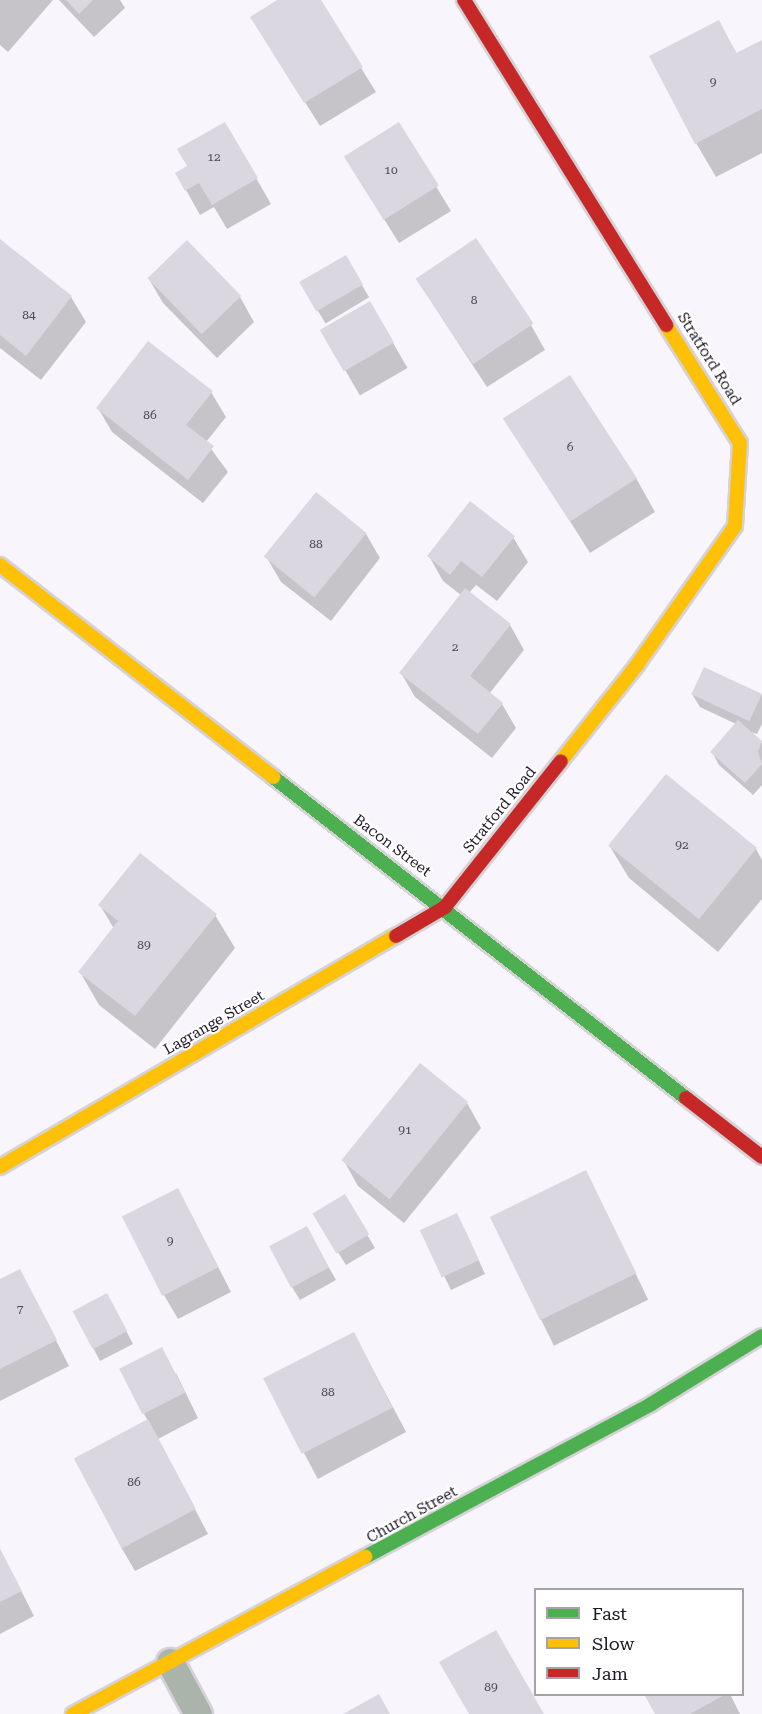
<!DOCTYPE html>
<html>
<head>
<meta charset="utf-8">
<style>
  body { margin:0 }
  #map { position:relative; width:762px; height:1714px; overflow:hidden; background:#f8f5fc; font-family:"Roboto Serif",serif }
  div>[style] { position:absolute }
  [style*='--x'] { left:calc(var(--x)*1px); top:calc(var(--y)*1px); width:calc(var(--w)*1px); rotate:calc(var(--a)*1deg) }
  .shadow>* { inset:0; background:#0003; transform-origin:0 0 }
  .building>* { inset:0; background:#dbd7e0; transform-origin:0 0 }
  .roads { filter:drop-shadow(2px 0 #d5d2d8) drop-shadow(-2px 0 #d5d2d8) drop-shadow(0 2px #d5d2d8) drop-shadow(0 -2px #d5d2d8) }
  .lane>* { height:27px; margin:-13.5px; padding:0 13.5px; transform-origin:13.5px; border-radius:13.5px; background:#abb4aa }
  .fast>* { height:14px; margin:-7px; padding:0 7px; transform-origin:7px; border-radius:7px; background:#4caf50 }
  .slow>* { height:14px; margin:-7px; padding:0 7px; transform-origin:7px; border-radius:7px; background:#ffc107 }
  .jam>* { height:14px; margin:-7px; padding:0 7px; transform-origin:7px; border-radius:7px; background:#c62828 }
  span { translate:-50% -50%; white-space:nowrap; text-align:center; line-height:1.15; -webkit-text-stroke:4.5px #fff; paint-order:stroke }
  .number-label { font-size:12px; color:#4d4852 }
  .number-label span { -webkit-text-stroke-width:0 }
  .street-label { font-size:15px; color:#1e1823 }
  .legend { position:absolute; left:534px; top:1588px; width:210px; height:108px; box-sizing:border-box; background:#fff; border:2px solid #a5a3a7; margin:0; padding:8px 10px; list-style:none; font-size:18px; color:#1e1823 }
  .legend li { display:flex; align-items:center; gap:12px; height:30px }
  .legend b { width:30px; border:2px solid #a5a3a7 }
</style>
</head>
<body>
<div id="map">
  <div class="shadow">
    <i style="clip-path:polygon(0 0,53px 0,8px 52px,0 45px)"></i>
    <i style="clip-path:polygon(59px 0,120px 0,125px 8px,94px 37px)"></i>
    <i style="clip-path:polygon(280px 0,319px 0,376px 92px,320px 126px,267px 42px)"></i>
    <i style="clip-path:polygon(719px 22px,737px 54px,762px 41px,762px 153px,716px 177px,696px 143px)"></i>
    <i style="clip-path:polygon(225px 124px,271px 204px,227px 229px,214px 207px,200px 215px,177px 174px,189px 167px)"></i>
    <i style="clip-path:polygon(398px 124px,451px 211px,399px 243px,360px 181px)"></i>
    <i style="clip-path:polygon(0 241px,71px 297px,86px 322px,41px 380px,0 348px)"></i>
    <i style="left:345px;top:257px;width:47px;height:51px;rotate:59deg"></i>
    <i style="clip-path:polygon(149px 279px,240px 297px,254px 322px,217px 358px,163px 303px)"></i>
    <i style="left:370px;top:303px;width:75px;height:55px;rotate:60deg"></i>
    <i style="clip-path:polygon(432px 303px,531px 325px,545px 350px,487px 387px)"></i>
    <i style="clip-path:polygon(211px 392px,226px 417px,206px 442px,228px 472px,203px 503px,112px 432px,98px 408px)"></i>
    <i style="clip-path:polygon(505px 418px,636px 478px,655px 512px,590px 553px)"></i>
    <i style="clip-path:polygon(366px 534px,380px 558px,331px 621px,281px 582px,267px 558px)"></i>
    <i style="clip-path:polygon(513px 537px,528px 562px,497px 601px,476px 585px,469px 593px,510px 625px,524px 650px,489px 694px,502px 704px,516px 728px,492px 758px,415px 697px,401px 673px,461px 595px,443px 581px,429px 556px)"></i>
    <i style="clip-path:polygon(705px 669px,762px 695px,762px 724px,757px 734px,750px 732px,762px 743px,762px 785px,753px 795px,719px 765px,712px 752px,736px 724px,700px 707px,692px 694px)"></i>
    <i style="clip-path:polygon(609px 845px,756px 849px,762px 860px,762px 899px,718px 952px,629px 878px)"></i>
    <i style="clip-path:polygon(100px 905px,215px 915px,235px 948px,155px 1049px,99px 1005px,80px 972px,114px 929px)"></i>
    <i style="clip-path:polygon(467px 1103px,481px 1128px,404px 1223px,358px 1186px,344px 1161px)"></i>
    <i style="left:586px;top:1172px;width:142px;height:105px;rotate:64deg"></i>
    <i style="clip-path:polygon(344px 1196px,375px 1248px,346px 1265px,322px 1227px)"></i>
    <i style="clip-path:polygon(191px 1214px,231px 1292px,178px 1319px,164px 1295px)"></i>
    <i style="clip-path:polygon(464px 1228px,485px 1274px,451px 1290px,422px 1231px)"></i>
    <i style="clip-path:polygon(314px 1241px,336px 1280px,300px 1300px,292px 1287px)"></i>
    <i style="clip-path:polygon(0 1280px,33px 1295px,69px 1366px,0 1401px)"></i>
    <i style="clip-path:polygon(114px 1308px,133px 1344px,100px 1361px,74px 1311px)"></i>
    <i style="left:354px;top:1334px;width:111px;height:100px;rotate:62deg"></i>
    <i style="clip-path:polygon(176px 1373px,198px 1418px,158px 1439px,208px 1534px,135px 1571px,121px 1547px,148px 1421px,144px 1414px)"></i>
    <i style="clip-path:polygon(0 1549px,34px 1616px,0 1634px)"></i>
    <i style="clip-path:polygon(646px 1694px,730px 1694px,740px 1714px,657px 1714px)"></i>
  </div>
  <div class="building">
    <i style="clip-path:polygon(66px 0,93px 0,79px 14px)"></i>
    <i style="clip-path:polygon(277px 0,321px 0,363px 67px,304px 103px,250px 17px)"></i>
    <i style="clip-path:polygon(719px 20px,736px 53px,762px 40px,762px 109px,695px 144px,649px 56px)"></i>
    <i style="clip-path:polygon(225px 122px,258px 178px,212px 205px,199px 183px,185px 191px,175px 173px,187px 166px,177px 149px)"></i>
    <i style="left:399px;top:122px;width:75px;height:65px;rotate:58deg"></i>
    <i style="left:476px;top:238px;width:103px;height:73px;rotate:56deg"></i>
    <i style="clip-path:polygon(0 239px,72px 296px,26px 356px,0 335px)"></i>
    <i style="left:187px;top:240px;width:78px;height:55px;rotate:46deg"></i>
    <i style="left:346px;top:255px;width:34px;height:54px;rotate:60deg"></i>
    <i style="left:370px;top:301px;width:48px;height:58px;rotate:60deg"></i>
    <i style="clip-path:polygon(148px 341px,213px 391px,186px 425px,214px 446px,188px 480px,96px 408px)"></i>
    <i style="left:570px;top:375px;width:123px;height:80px;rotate:57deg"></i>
    <i style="left:316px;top:492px;width:65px;height:83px;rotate:39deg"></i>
    <i style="clip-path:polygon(470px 501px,515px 536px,482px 577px,461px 561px,450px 575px,427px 556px)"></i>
    <i style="clip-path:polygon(465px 588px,511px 624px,470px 676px,503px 703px,478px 734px,399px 673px)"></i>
    <i style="left:704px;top:667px;width:64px;height:30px;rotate:25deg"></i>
    <i style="clip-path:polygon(738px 720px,762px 741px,758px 752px,762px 764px,745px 783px,710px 752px)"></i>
    <i style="left:666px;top:774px;width:117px;height:92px;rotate:39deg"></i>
    <i style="clip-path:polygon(140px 853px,217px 914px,135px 1016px,78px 972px,118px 921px,98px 905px)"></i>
    <i style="left:420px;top:1063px;width:62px;height:125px;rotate:39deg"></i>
    <i style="left:586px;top:1170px;width:115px;height:107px;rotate:64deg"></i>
    <i style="left:178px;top:1188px;width:89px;height:63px;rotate:63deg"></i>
    <i style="left:345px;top:1194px;width:47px;height:38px;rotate:59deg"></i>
    <i style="left:457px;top:1213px;width:52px;height:41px;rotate:65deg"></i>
    <i style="left:307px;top:1226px;width:47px;height:43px;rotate:62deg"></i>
    <i style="clip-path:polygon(20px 1269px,57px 1340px,0 1369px,0 1279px)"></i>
    <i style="left:107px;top:1293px;width:43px;height:39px;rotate:62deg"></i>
    <i style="left:354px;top:1332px;width:85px;height:102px;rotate:63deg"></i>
    <i style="left:162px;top:1347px;width:51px;height:48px;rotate:63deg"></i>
    <i style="left:148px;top:1419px;width:102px;height:84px;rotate:62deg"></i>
    <i style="clip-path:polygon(0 1549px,22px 1591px,0 1602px)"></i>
    <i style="clip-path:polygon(496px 1630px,544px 1714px,469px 1714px,439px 1662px)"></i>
    <i style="clip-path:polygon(379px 1694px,390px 1714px,343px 1714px)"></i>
    <i style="clip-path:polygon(644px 1694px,726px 1694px,690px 1714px,655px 1714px)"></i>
  </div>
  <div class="roads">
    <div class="lane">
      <i style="--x:170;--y:1662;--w:59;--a:61.7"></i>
    </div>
    <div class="fast">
      <i style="--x:273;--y:777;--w:523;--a:37.86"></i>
      <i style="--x:365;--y:1557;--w:324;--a:-28.1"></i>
      <i style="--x:651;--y:1404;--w:130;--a:-31.5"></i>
    </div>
    <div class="slow">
      <i style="--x:0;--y:565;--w:346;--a:37.8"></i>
      <i style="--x:561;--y:761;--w:122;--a:-51.6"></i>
      <i style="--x:637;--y:665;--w:170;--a:-54.8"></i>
      <i style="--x:735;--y:526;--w:83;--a:-86.6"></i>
      <i style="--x:740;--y:443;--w:139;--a:-122.1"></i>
      <i style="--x:0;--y:1167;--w:458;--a:-30.3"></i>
      <i style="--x:73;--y:1714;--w:332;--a:-28.3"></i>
    </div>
    <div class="jam">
      <i style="--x:464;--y:0;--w:383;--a:58.1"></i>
      <i style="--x:396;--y:936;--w:57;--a:-30.6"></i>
      <i style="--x:445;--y:907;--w:186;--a:-51.5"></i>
      <i style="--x:686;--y:1098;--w:96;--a:37.8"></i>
    </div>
  </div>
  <div class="number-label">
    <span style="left:713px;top:83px">9</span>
    <span style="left:214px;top:158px">12</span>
    <span style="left:391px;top:171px">10</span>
    <span style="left:474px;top:301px">8</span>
    <span style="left:29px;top:316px">84</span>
    <span style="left:150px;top:416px">86</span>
    <span style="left:570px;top:448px">6</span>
    <span style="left:316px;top:545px">88</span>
    <span style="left:455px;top:648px">2</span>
    <span style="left:682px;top:846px">92</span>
    <span style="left:144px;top:946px">89</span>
    <span style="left:405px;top:1131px">91</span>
    <span style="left:170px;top:1242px">9</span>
    <span style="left:20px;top:1310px">7</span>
    <span style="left:328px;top:1393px">88</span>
    <span style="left:134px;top:1483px">86</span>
    <span style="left:491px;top:1688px">89</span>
  </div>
  <div class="street-label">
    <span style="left:709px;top:359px;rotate:58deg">Stratford Road</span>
    <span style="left:500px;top:810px;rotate:-51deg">Stratford Road</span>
    <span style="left:392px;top:846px;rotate:37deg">Bacon Street</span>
    <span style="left:214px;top:1023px;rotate:-30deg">Lagrange Street</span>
    <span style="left:412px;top:1515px;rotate:-29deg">Church Street</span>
  </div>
  <ul class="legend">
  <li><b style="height:8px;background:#4caf50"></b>Fast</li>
  <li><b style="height:8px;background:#ffc107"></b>Slow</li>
  <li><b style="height:8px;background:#c62828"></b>Jam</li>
  </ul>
</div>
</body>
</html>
